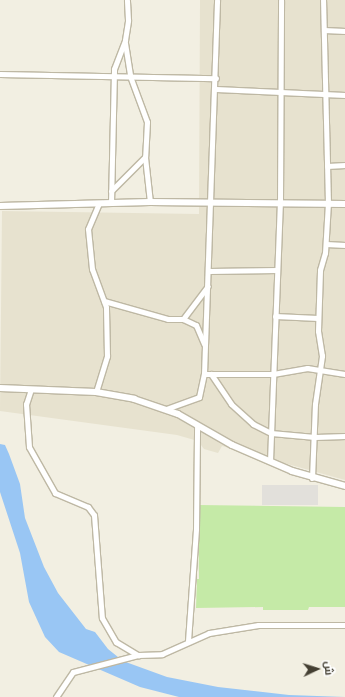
<!DOCTYPE html>
<html>
<head>
<meta charset="utf-8">
<style>
  body { margin:0 }
  #map { position:relative; width:345px; height:697px; overflow:hidden; background:#f2efe2; font-family:"Golos Text",Cairo,sans-serif }
  div>[style] { position:absolute }
  [style*='--x'] { left:calc(var(--x)*1px); top:calc(var(--y)*1px); width:calc(var(--w)*1px); rotate:calc(var(--a)*1deg) }
  .residential>* { inset:0; background:#e7e2cf }
  .green>* { inset:0; background:#c5eaa7 }
  .parking>* { inset:0; background:#e2e0db; transform-origin:0 0 }
  .water>* { inset:0; background:#99c6f4 }
  .roads { filter:drop-shadow(1px 0 #beb8a4) drop-shadow(-1px 0 #beb8a4) drop-shadow(0 1px #beb8a4) drop-shadow(0 -1px #beb8a4) }
  .minor>* { height:5px; margin:-2.5px; padding:0 2.5px; transform-origin:2.5px; border-radius:2.5px; background:#fff }
  .tertiary>* { height:6px; margin:-3px; padding:0 3px; transform-origin:3px; border-radius:3px; background:#fff }
  span { translate:-50% -50%; white-space:nowrap; text-align:center; line-height:1.15; -webkit-text-stroke:4px #fff; paint-order:stroke }
  .north { position:absolute; left:297px; top:649px; width:40px; height:40px; -webkit-text-stroke:3px #fff; paint-order:stroke; rotate:86deg; font-size:11px; font-weight:700; line-height:16px; text-align:center; color:#443f32 }
  .north::after { content:''; display:block; margin:auto; width:14px; height:18px; background:#443f32; clip-path:polygon(50% 0,100% 100%,50% 72%,0 100%) }
</style>
</head>
<body>
<div id="map">
  <div class="residential">
    <i style="clip-path:polygon(200px 0,345px 0,345px 480px,222px 446px,218px 453px,204px 449px,198px 441px,177px 435px,0 411px,2px 211px,199px 214px)"></i>
  </div>
  <div class="green">
    <i style="clip-path:polygon(198px 505px,345px 507px,345px 607px,309px 607px,308px 610px,263px 610px,263px 607px,196px 608px,197px 579px,199px 579px)"></i>
  </div>
  <div class="parking">
    <i style="left:262px;top:485px;width:56px;height:20px"></i>
  </div>
  <div class="water">
    <i style="clip-path:polygon(0 444px,5px 445px,9px 454px,20px 484px,25px 518px,44px 567px,58px 593px,86px 629px,95px 632px,108px 649px,123px 661px,167px 677px,218px 687px,289px 695px,345px 697px,179px 697px,140px 687px,59px 652px,45px 637px,29px 602px,20px 553px,0 492px)"></i>
  </div>
  <div class="roads">
    <div class="minor">
      <i style="--x:324;--y:30;--w:21;--a:3"></i>
      <i style="--x:125;--y:43;--w:33;--a:81"></i>
      <i style="--x:130;--y:76;--w:49;--a:69.7"></i>
      <i style="--x:147;--y:122;--w:35;--a:93"></i>
      <i style="--x:145;--y:157;--w:45;--a:83.7"></i>
      <i style="--x:0;--y:74;--w:216;--a:1.1"></i>
      <i style="--x:216;--y:89;--w:129;--a:2.7"></i>
      <i style="--x:327;--y:166;--w:18;--a:-3"></i>
      <i style="--x:111;--y:191;--w:48;--a:-45"></i>
      <i style="--x:111;--y:203;--w:134;--a:-88.7"></i>
      <i style="--x:114;--y:69;--w:31;--a:-69"></i>
      <i style="--x:125;--y:40;--w:20;--a:-81"></i>
      <i style="--x:128;--y:20;--w:20;--a:-93"></i>
      <i style="--x:326;--y:244;--w:19;--a:3"></i>
      <i style="--x:209;--y:271;--w:68;--a:-0.8"></i>
      <i style="--x:104;--y:301;--w:66;--a:15.7"></i>
      <i style="--x:168;--y:319;--w:15;--a:0"></i>
      <i style="--x:183;--y:319;--w:41;--a:-52.9"></i>
      <i style="--x:275;--y:316;--w:43;--a:2.7"></i>
      <i style="--x:183;--y:319;--w:14;--a:25"></i>
      <i style="--x:196;--y:325;--w:21;--a:67"></i>
      <i style="--x:204;--y:374;--w:69;--a:0"></i>
      <i style="--x:273;--y:374;--w:35;--a:-10"></i>
      <i style="--x:307;--y:368;--w:38;--a:9"></i>
      <i style="--x:211;--y:374;--w:36;--a:56"></i>
      <i style="--x:231;--y:404;--w:30;--a:42"></i>
      <i style="--x:253;--y:424;--w:20;--a:27"></i>
      <i style="--x:271;--y:433;--w:44;--a:5.2"></i>
      <i style="--x:315;--y:437;--w:30;--a:-2"></i>
      <i style="--x:31;--y:389;--w:16;--a:108"></i>
      <i style="--x:26;--y:404;--w:43;--a:86"></i>
      <i style="--x:29;--y:447;--w:53;--a:60.5"></i>
      <i style="--x:55;--y:493;--w:36;--a:23"></i>
      <i style="--x:88;--y:507;--w:10;--a:53"></i>
      <i style="--x:94;--y:515;--w:103;--a:85.6"></i>
      <i style="--x:102;--y:618;--w:28;--a:60"></i>
      <i style="--x:116;--y:642;--w:26;--a:31"></i>
      <i style="--x:138;--y:655;--w:24;--a:-2"></i>
      <i style="--x:162;--y:654;--w:51;--a:-24.1"></i>
      <i style="--x:209;--y:633;--w:50;--a:-9.3"></i>
      <i style="--x:258;--y:625;--w:87;--a:0"></i>
      <i style="--x:96;--y:392;--w:38;--a:-73"></i>
      <i style="--x:107;--y:356;--w:49;--a:-91.2"></i>
      <i style="--x:106;--y:307;--w:40;--a:-110.2"></i>
      <i style="--x:92;--y:269;--w:40;--a:-95.7"></i>
      <i style="--x:88;--y:229;--w:28;--a:-67"></i>
      <i style="--x:166;--y:409;--w:35;--a:-20"></i>
      <i style="--x:199;--y:397;--w:24;--a:-78"></i>
      <i style="--x:204;--y:374;--w:374;--a:-88"></i>
      <i style="--x:270;--y:461;--w:258;--a:-87.8"></i>
      <i style="--x:280;--y:203;--w:203;--a:-89.7"></i>
      <i style="--x:312;--y:478;--w:74;--a:-87.7"></i>
      <i style="--x:315;--y:404;--w:49;--a:-81.7"></i>
      <i style="--x:322;--y:356;--w:25;--a:-99"></i>
      <i style="--x:318;--y:331;--w:61;--a:-88.1"></i>
      <i style="--x:320;--y:270;--w:18;--a:-74"></i>
      <i style="--x:325;--y:253;--w:50;--a:-86.6"></i>
      <i style="--x:328;--y:203;--w:203;--a:-91.4"></i>
      <i style="--x:188;--y:641;--w:112;--a:-85.9"></i>
      <i style="--x:196;--y:529;--w:103;--a:-89.4"></i>
      <i style="--x:56;--y:697;--w:30;--a:-56"></i>
      <i style="--x:73;--y:672;--w:67;--a:-14.7"></i>
    </div>
    <div class="tertiary">
      <i style="--x:0;--y:206;--w:150;--a:-1.5"></i>
      <i style="--x:150;--y:202;--w:195;--a:0.6"></i>
      <i style="--x:0;--y:388;--w:96;--a:2.4"></i>
      <i style="--x:96;--y:392;--w:39;--a:10"></i>
      <i style="--x:134;--y:399;--w:46;--a:18.8"></i>
      <i style="--x:178;--y:414;--w:62;--a:29.9"></i>
      <i style="--x:232;--y:445;--w:65;--a:23.4"></i>
      <i style="--x:292;--y:471;--w:55;--a:15.8"></i>
    </div>
  </div>
  <div class="north">ش</div>
</div>
</body>
</html>
